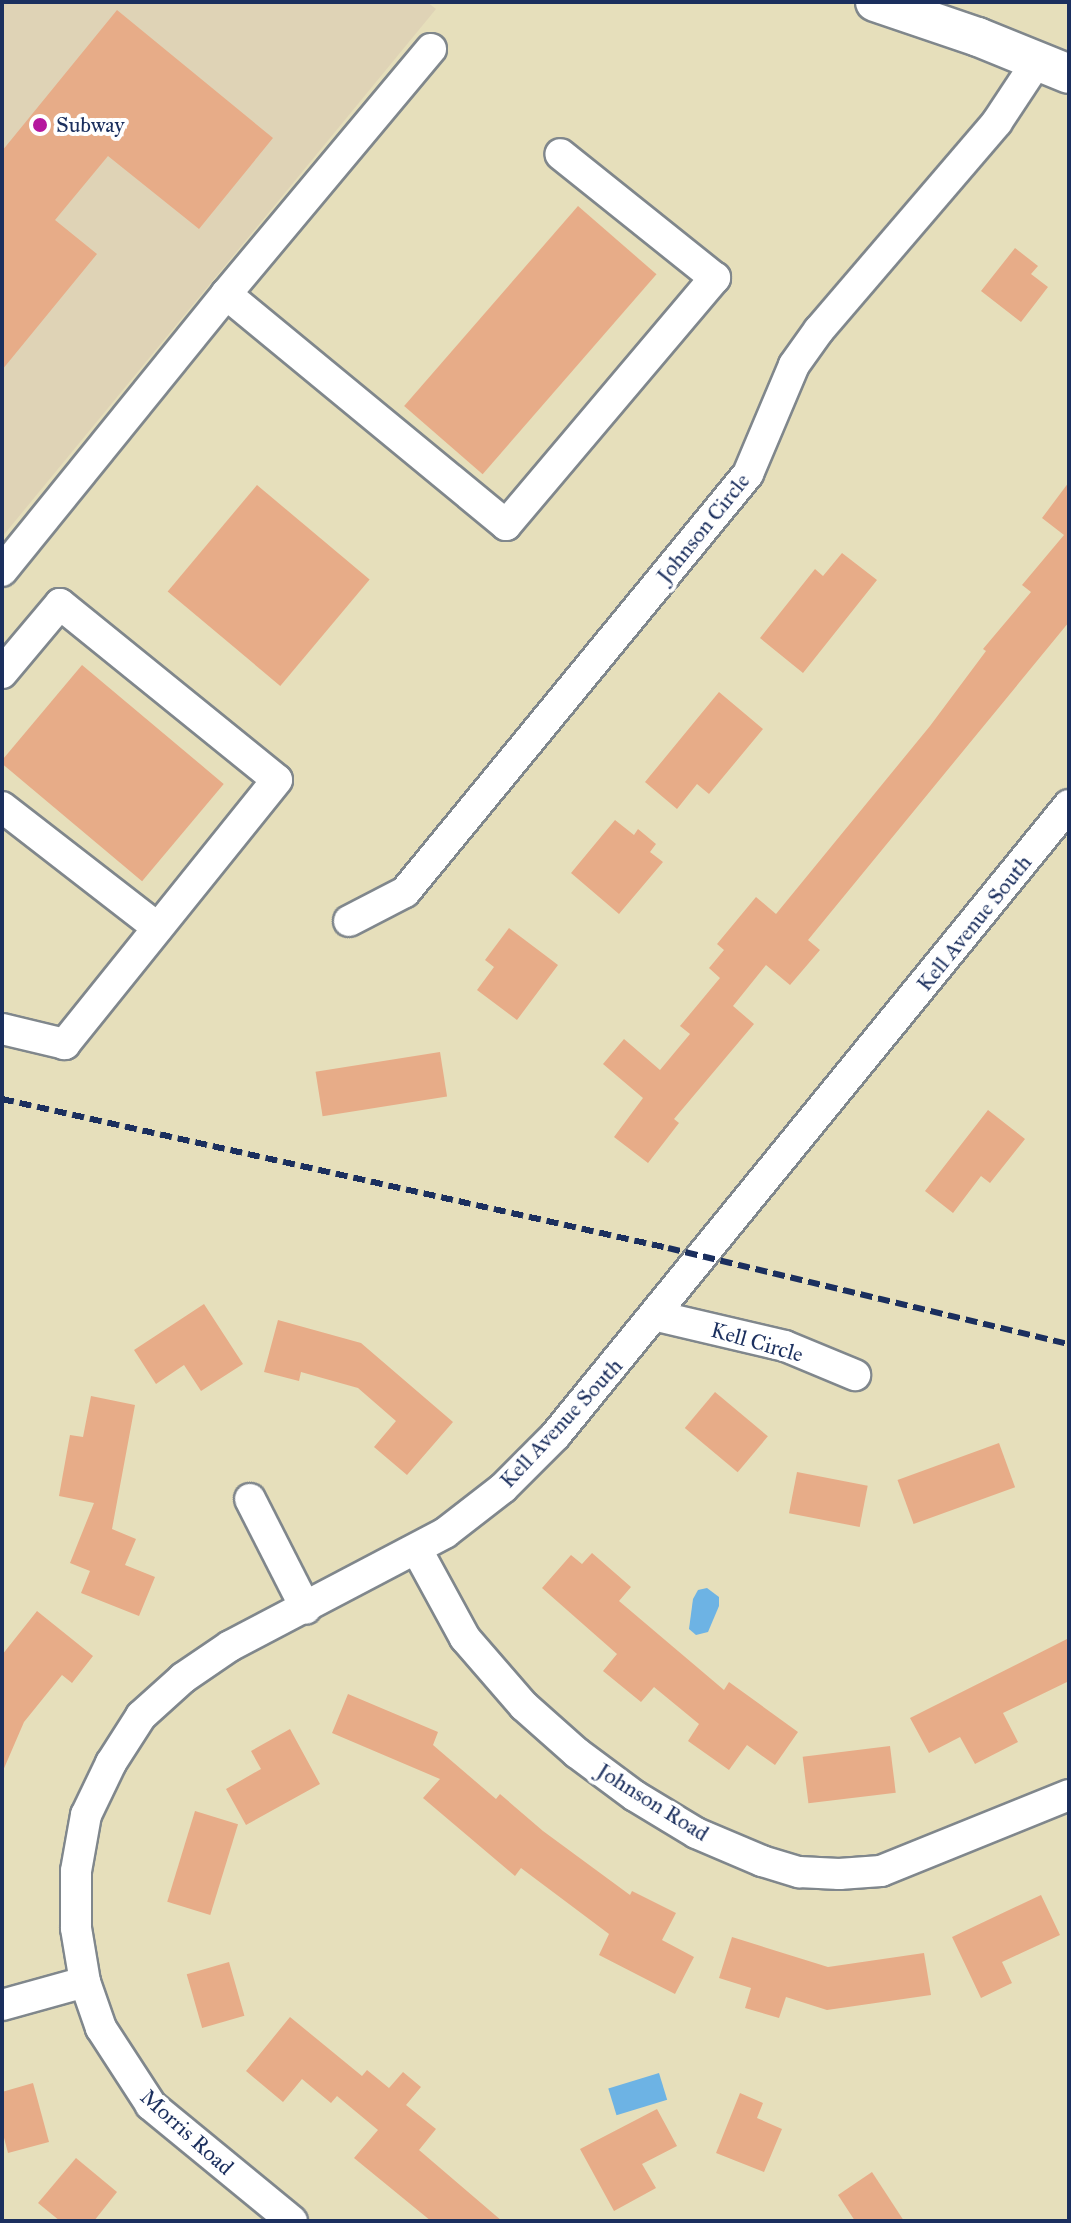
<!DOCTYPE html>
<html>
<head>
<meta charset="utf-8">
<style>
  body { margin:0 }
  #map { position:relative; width:1071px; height:2223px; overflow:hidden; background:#e6dfbb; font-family:"IM FELL Great Primer",serif }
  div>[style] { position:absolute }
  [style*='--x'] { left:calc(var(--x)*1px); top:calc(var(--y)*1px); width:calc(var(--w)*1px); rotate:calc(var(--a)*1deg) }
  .built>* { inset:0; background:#dfd3b6 }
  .water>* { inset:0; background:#6db3e4; transform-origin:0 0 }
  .building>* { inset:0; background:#e7ac88; transform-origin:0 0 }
  .roads { filter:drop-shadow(2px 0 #80878c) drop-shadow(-2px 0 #80878c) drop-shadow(0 2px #80878c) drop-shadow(0 -2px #80878c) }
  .minor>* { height:30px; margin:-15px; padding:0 15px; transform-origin:15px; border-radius:15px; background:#fff }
  .major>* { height:38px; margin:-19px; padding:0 19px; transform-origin:19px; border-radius:19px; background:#fff }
  .rail>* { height:6px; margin-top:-3px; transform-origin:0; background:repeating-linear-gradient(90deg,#1b2f5e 0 12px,transparent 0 18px) }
  .dots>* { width:22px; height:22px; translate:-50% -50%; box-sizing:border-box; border:4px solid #fff; border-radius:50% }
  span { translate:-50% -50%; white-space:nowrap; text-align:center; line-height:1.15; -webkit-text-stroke:8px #fff; paint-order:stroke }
  .poi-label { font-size:22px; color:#1b2f5e }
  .left { translate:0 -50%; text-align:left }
  .street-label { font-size:22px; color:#1b2f5e }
  .frame { position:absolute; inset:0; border:4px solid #1b2f5e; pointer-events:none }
</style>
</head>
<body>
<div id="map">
  <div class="built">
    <i style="clip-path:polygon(2px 2px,427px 2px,436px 9px,2px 537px)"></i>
  </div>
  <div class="water">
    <i style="clip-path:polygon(707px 1588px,719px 1597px,719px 1606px,708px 1632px,696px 1635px,689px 1629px,693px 1599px,698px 1590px)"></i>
    <i style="left:659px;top:2073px;width:28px;height:53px;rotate:73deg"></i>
  </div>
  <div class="building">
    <i style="clip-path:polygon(117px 10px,273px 138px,199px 229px,108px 156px,55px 220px,97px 254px,2px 370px,2px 151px)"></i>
    <i style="left:578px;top:206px;width:104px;height:265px;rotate:41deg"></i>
    <i style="clip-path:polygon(1015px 248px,1038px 266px,1031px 274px,1048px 287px,1021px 322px,981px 291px)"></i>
    <i style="clip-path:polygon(1069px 482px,1069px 622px,808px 940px,820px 950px,790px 985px,766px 965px,733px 1006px,754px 1024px,674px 1119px,679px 1123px,648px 1163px,614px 1137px,643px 1098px,603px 1064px,624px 1039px,660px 1070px,690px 1034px,680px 1026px,720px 978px,709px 968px,724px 950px,717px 944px,756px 897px,776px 914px,930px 726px,986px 651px,983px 649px,1031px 592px,1022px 585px,1064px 535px,1042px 518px)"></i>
    <i style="left:257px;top:485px;width:147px;height:139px;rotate:40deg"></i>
    <i style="clip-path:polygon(842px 553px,877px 580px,803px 673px,760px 638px,815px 569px,823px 576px)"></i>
    <i style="left:82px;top:665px;width:185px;height:127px;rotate:40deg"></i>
    <i style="clip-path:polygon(719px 692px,763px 729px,709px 794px,697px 784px,677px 809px,645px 782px)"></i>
    <i style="clip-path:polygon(615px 820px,634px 835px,638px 829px,656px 844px,650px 852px,663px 862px,619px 914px,571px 873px)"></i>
    <i style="clip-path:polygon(509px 928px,558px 965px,517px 1020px,477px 990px,494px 967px,485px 960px)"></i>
    <i style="left:440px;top:1052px;width:45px;height:126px;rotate:81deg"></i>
    <i style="clip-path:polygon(988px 1110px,1025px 1139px,990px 1183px,981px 1176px,953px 1213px,925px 1191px)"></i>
    <i style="clip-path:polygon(204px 1304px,243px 1364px,201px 1391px,184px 1365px,156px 1384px,134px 1350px)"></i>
    <i style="clip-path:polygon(278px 1320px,361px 1343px,453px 1422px,407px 1475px,374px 1447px,396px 1421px,358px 1388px,301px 1372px,299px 1381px,264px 1372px)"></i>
    <i style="left:715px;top:1392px;width:69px;height:47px;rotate:40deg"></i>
    <i style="clip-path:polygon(91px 1396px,135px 1405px,112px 1529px,136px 1539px,125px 1565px,155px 1577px,139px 1616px,81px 1593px,90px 1571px,70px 1563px,94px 1503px,59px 1496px,70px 1435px,83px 1437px)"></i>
    <i style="left:999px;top:1443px;width:47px;height:108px;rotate:70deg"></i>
    <i style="left:797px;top:1472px;width:72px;height:42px;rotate:11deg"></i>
    <i style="clip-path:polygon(592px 1553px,631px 1587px,619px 1601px,724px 1690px,729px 1682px,798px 1732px,775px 1765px,747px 1745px,729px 1770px,688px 1741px,699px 1724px,654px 1687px,641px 1702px,603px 1671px,617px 1654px,542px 1588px,571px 1555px,582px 1564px)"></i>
    <i style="clip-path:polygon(37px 1611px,93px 1656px,72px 1683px,62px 1675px,24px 1722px,2px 1773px,2px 1655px)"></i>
    <i style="clip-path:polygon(1069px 1638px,1069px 1681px,1003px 1713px,1018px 1742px,975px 1764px,960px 1737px,929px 1753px,910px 1718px)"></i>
    <i style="clip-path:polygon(348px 1694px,438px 1732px,433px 1745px,496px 1799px,500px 1794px,543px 1831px,630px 1895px,632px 1891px,676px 1913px,662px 1940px,694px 1957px,675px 1994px,599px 1955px,609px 1934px,521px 1868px,515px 1876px,423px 1798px,440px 1779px,332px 1733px)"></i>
    <i style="clip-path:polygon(290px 1729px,320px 1784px,246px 1825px,226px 1789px,261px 1769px,251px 1751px)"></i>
    <i style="left:890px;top:1746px;width:47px;height:88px;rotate:83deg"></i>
    <i style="left:195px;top:1811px;width:45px;height:95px;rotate:17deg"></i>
    <i style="clip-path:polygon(1041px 1895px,1060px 1935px,1002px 1962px,1012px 1983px,981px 1998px,952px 1937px)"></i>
    <i style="clip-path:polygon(732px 1937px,828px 1967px,924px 1953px,931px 1995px,827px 2010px,786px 1997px,779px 2018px,745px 2008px,751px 1988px,719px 1978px)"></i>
    <i style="left:229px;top:1962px;width:56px;height:44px;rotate:74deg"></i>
    <i style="clip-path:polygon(290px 2017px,362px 2076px,367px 2070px,389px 2088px,403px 2072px,421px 2087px,406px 2105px,436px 2129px,419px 2150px,502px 2221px,431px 2221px,354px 2158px,378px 2130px,337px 2096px,331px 2103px,302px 2079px,283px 2102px,246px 2071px)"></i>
    <i style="clip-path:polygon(33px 2083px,49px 2142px,8px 2153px,2px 2130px,2px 2092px)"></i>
    <i style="clip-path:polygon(740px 2093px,763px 2103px,757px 2118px,782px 2129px,764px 2172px,716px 2153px)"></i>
    <i style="clip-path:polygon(657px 2109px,677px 2146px,642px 2164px,656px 2188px,614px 2211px,580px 2149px)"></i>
    <i style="clip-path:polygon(76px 2158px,117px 2192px,94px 2221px,60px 2221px,38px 2203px)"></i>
    <i style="clip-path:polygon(872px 2172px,904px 2221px,855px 2221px,838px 2195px)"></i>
  </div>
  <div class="roads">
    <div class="minor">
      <i style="--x:431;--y:49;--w:319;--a:129.9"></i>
      <i style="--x:226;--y:294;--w:363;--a:39.5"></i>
      <i style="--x:506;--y:525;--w:324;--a:-49.8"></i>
      <i style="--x:715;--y:278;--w:198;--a:-141.3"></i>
      <i style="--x:2;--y:571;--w:356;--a:-51"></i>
      <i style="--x:2;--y:673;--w:90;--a:-50"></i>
      <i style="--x:60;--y:604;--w:279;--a:39"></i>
      <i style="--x:277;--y:780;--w:339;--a:128.8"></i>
      <i style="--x:65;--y:1044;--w:65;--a:-166.6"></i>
      <i style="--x:2;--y:807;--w:197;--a:37.8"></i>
      <i style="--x:349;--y:921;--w:63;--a:-27.4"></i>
      <i style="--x:405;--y:892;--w:541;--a:-50.63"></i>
      <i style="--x:748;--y:474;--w:118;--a:-67.1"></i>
      <i style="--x:794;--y:365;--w:43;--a:-54.5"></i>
      <i style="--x:819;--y:330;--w:274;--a:-49.4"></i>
      <i style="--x:997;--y:122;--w:74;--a:-56.5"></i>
      <i style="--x:657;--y:1316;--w:131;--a:13.2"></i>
      <i style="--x:785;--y:1346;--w:76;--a:22.5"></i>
      <i style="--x:250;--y:1499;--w:123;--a:63"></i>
      <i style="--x:417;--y:1550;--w:100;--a:61.4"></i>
      <i style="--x:465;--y:1638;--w:90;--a:49.1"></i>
      <i style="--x:524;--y:1706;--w:71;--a:41.6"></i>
      <i style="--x:577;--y:1753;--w:72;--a:36.6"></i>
      <i style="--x:635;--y:1796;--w:71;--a:31.2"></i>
      <i style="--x:696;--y:1833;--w:72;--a:23"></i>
      <i style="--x:762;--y:1861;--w:39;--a:17"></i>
      <i style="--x:799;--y:1872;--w:40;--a:2.9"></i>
      <i style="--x:839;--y:1874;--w:42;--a:-4.1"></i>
      <i style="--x:881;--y:1871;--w:203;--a:-22"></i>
      <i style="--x:2;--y:2005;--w:86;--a:-15.5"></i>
      <i style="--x:292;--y:2221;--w:183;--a:-140.6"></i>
      <i style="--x:151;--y:2105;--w:92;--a:-123"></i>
      <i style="--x:101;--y:2028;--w:49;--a:-109.2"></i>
      <i style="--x:85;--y:1982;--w:55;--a:-99.5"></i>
      <i style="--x:76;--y:1928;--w:57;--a:-90"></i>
      <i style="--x:76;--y:1871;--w:57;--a:-79.9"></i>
      <i style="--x:86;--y:1815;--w:58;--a:-64.3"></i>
      <i style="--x:111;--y:1763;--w:56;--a:-57.4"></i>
      <i style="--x:141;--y:1716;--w:57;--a:-42.1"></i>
      <i style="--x:183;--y:1678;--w:57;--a:-34.2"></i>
      <i style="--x:230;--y:1646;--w:243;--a:-27.7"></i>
      <i style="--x:445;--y:1533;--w:73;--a:-37.8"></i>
      <i style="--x:503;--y:1488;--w:74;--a:-45"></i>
      <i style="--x:555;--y:1436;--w:814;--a:-50.83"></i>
    </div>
    <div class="major">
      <i style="--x:875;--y:2;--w:109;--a:18.8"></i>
      <i style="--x:978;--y:37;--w:98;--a:22.1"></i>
    </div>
  </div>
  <div class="rail">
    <i style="--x:2;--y:1099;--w:682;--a:12.61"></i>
    <i style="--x:668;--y:1248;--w:412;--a:13.5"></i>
  </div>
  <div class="dots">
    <i style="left:40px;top:125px;background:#b5179e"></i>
  </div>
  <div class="poi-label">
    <span class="left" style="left:56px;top:125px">Subway</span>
  </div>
  <div class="street-label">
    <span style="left:703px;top:528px;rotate:-51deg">Johnson Circle</span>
    <span style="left:974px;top:923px;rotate:-51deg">Kell Avenue South</span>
    <span style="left:757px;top:1342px;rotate:16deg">Kell Circle</span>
    <span style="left:561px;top:1423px;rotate:-47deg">Kell Avenue South</span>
    <span style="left:653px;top:1802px;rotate:32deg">Johnson Road</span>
    <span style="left:187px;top:2132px;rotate:42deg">Morris Road</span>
  </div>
  <div class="frame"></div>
</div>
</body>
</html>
